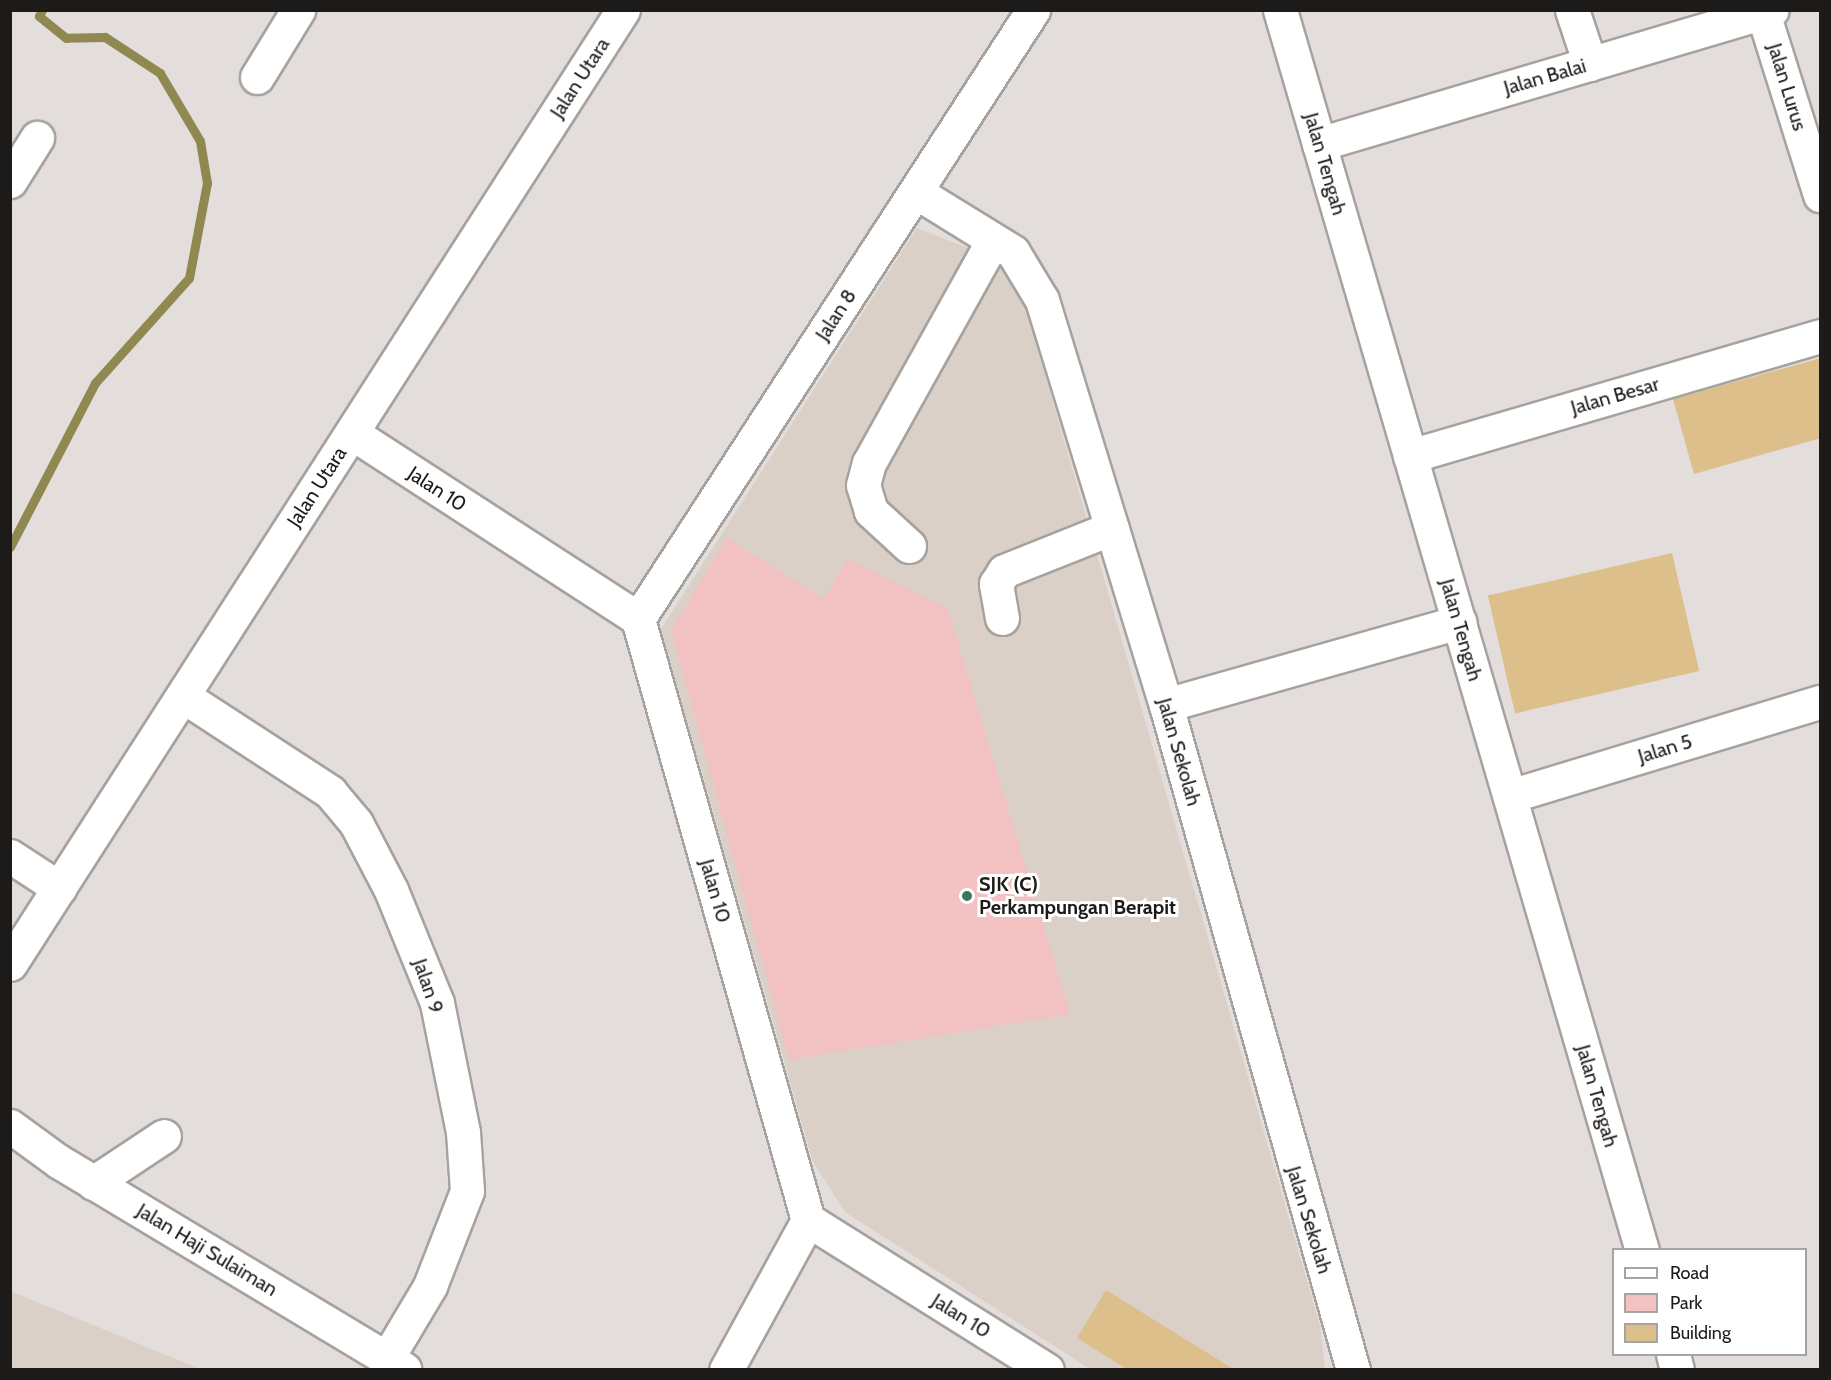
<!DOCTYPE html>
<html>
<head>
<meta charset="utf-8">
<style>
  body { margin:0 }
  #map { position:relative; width:1831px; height:1380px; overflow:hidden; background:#e3dedb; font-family:Cabin,sans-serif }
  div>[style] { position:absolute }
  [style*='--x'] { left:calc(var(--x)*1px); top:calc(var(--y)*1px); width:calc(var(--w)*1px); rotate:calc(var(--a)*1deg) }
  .built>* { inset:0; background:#dbd0c8 }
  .green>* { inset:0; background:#f2c1c1 }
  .stream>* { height:9px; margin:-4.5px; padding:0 4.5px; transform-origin:4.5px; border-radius:4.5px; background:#8f8951 }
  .building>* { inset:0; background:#dcbf8a; transform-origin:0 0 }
  .roads { filter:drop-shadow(2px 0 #a6a29e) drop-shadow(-2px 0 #a6a29e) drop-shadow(0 2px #a6a29e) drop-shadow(0 -2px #a6a29e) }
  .minor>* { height:33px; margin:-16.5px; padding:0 16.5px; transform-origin:16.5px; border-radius:16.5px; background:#fff }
  .dots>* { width:16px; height:16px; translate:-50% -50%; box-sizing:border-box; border:3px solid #fff; border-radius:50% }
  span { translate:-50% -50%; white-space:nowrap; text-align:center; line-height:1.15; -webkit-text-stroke:6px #fff; paint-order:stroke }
  .street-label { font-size:20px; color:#1d1b1a }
  .poi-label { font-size:20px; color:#1d1b1a; font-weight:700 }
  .left { translate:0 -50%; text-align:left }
  .frame { position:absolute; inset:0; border:12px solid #1d1b1a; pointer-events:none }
  .legend { position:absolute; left:1612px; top:1248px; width:195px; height:108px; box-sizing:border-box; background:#fff; border:2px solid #a5a4a3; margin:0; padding:8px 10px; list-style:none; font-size:18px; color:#1d1b1a }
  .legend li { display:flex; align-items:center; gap:12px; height:30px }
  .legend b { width:30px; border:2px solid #a5a4a3 }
</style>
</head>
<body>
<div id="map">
  <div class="built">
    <i style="clip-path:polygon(917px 228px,1001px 261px,1020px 288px,1320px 1326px,1325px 1369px,1090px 1369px,845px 1212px,813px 1162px,661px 629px)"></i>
    <i style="clip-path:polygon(10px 1291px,193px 1366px,199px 1369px,11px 1369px)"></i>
  </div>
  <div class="green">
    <i style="clip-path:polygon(727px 538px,824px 598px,848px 559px,948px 609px,1070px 1014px,789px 1060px,671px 630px)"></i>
  </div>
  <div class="stream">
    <i style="--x:10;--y:547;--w:185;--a:-62.6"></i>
    <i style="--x:95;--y:383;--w:141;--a:-48.2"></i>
    <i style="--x:189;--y:278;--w:97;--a:-79.3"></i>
    <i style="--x:207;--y:183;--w:43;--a:-99.5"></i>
    <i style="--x:200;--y:141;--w:79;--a:-120.5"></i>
    <i style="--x:160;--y:73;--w:66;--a:-146.8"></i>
    <i style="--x:105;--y:37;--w:39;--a:179"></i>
    <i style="--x:66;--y:38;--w:35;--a:-141"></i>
    <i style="--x:39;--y:16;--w:7;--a:-63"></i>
  </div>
  <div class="building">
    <i style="clip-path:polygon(1821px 358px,1821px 438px,1694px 474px,1673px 399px)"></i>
    <i style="left:1672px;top:553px;width:121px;height:189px;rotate:77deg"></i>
    <i style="clip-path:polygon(1106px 1290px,1235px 1370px,1128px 1370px,1077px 1338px)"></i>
  </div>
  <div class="roads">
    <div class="minor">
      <i style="--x:1280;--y:10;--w:1292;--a:73.73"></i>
      <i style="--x:1572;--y:10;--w:57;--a:71.6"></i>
      <i style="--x:1763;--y:13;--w:191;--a:72.6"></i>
      <i style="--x:257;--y:77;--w:79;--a:-58.5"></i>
      <i style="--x:1319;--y:144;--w:472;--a:-16.5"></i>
      <i style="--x:10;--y:181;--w:51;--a:-57.9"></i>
      <i style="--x:916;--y:192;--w:114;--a:31.7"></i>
      <i style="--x:1013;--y:252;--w:56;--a:58.9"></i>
      <i style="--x:1042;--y:300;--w:424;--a:73"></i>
      <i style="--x:1166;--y:705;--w:691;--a:74.29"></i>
      <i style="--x:352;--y:433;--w:341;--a:33"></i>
      <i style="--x:638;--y:619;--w:625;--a:74.21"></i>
      <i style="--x:808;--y:1220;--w:282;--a:32.1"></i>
      <i style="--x:1410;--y:456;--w:427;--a:-16.3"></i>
      <i style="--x:909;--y:546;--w:52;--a:-137.4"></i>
      <i style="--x:871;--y:511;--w:27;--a:-107"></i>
      <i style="--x:863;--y:485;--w:23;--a:-75"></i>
      <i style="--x:869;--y:463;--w:255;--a:-60.9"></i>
      <i style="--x:1002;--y:618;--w:35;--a:-100"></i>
      <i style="--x:996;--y:584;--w:15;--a:-58"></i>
      <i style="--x:1004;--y:571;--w:116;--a:-21.7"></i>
      <i style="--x:638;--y:619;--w:726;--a:-57.03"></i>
      <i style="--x:183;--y:696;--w:176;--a:33.1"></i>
      <i style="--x:330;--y:792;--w:40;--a:50"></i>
      <i style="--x:356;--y:823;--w:76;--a:62.4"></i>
      <i style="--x:391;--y:890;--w:122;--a:67.8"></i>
      <i style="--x:437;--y:1003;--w:132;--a:78.6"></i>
      <i style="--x:463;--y:1132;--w:59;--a:86.1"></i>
      <i style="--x:467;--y:1191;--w:102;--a:111.3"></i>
      <i style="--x:430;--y:1286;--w:84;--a:120.8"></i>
      <i style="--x:1166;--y:705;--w:305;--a:-15.8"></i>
      <i style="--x:1510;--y:796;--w:324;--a:-16.9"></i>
      <i style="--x:10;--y:856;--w:59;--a:33.1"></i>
      <i style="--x:10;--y:964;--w:1134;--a:-57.28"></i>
      <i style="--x:10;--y:1126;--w:59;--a:36.1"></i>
      <i style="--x:58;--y:1161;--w:404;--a:31"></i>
      <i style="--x:93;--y:1183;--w:85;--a:-33.5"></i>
      <i style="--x:1673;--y:1354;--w:16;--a:76"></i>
      <i style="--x:726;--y:1370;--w:171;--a:-61.3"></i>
    </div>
  </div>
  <div class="dots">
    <i style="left:967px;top:896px;background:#3b7760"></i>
  </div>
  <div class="street-label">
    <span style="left:1545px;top:77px;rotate:-16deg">Jalan Balai</span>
    <span style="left:580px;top:78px;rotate:-57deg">Jalan Utara</span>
    <span style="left:1787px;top:87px;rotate:73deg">Jalan Lurus</span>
    <span style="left:1325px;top:164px;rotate:74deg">Jalan Tengah</span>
    <span style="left:836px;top:315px;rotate:-57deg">Jalan 8</span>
    <span style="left:1615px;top:396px;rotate:-16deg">Jalan Besar</span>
    <span style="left:317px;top:487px;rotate:-57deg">Jalan Utara</span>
    <span style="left:437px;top:489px;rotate:33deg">Jalan 10</span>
    <span style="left:1461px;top:630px;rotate:74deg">Jalan Tengah</span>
    <span style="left:1665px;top:749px;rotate:-17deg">Jalan 5</span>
    <span style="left:1179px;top:752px;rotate:74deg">Jalan Sekolah</span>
    <span style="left:715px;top:891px;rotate:74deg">Jalan 10</span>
    <span style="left:428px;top:986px;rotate:71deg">Jalan 9</span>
    <span style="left:1597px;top:1096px;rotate:74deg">Jalan Tengah</span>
    <span style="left:1309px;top:1220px;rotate:73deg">Jalan Sekolah</span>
    <span style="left:207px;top:1250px;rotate:31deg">Jalan Haji Sulaiman</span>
    <span style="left:961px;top:1316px;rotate:32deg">Jalan 10</span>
  </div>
  <div class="poi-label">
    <span class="left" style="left:979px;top:896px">SJK (C)<br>Perkampungan Berapit</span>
  </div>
  <div class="frame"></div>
  <ul class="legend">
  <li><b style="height:8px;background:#fff"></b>Road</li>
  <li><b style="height:16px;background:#f2c1c1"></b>Park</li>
  <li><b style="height:16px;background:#dcbf8a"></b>Building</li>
  </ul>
</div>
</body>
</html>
